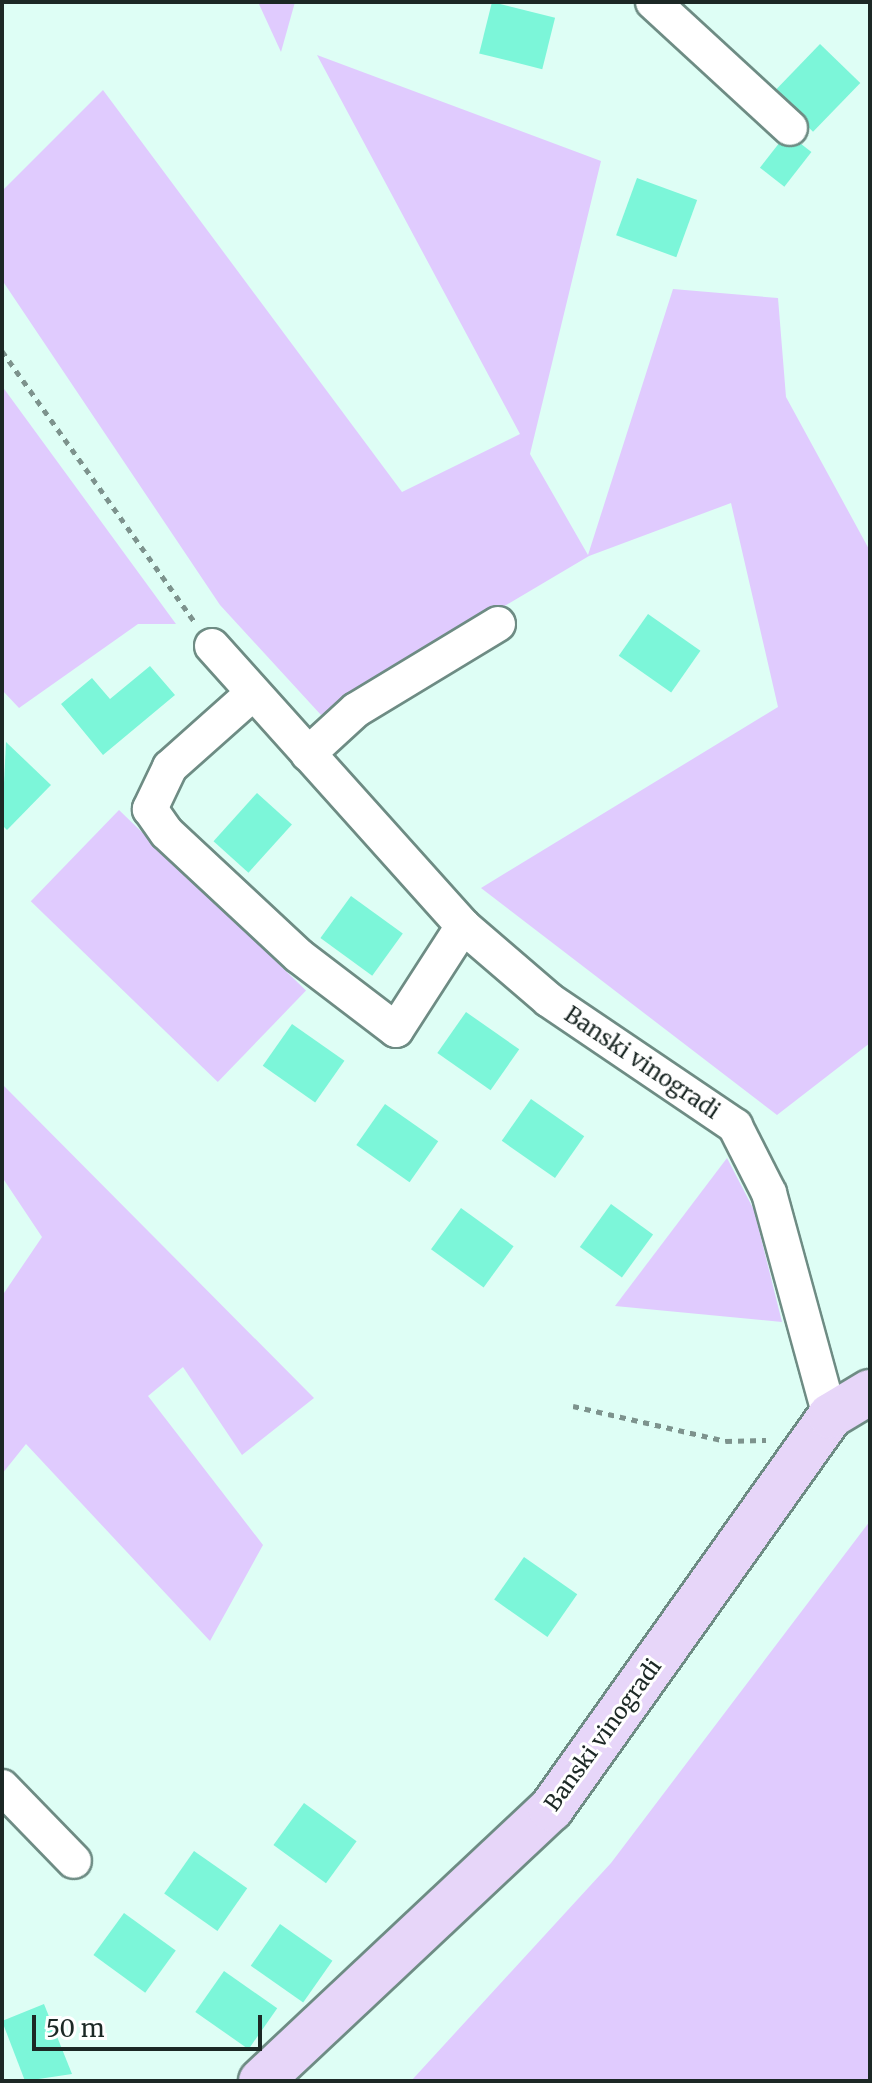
<!DOCTYPE html>
<html>
<head>
<meta charset="utf-8">
<style>
  body { margin:0 }
  #map { position:relative; width:872px; height:2083px; overflow:hidden; background:#defef5; font-family:Merriweather,serif }
  div>[style] { position:absolute }
  [style*='--x'] { left:calc(var(--x)*1px); top:calc(var(--y)*1px); width:calc(var(--w)*1px); rotate:calc(var(--a)*1deg) }
  .green>* { inset:0; background:#e0cbfe; transform-origin:0 0 }
  .building>* { inset:0; background:#7cf6d9; transform-origin:0 0 }
  .path>* { height:5px; margin-top:-2.5px; transform-origin:0; background:repeating-linear-gradient(90deg,#7d938d 0 6px,transparent 0 12px) }
  .roads { filter:drop-shadow(2px 0 #6e8c84) drop-shadow(-2px 0 #6e8c84) drop-shadow(0 2px #6e8c84) drop-shadow(0 -2px #6e8c84) }
  .street>* { height:34px; margin:-17px; padding:0 17px; transform-origin:17px; border-radius:17px; background:#fff }
  .secondary>* { height:44px; margin:-22px; padding:0 22px; transform-origin:22px; border-radius:22px; background:#e7d6f9 }
  span { translate:-50% -50%; white-space:nowrap; text-align:center; line-height:1.15; -webkit-text-stroke:6px #fff; paint-order:stroke }
  .street-label { font-size:22px; color:#1c2825 }
  .frame { position:absolute; inset:0; border:4px solid #1c2825; pointer-events:none }
  .scale { position:absolute; left:32px; top:2015px; width:230px; height:36px; box-sizing:border-box; border:4px solid #1c2825; border-top:0; padding-left:10px; font-size:24px; line-height:28px; white-space:nowrap; color:#1c2825; -webkit-text-stroke:6px #fff; paint-order:stroke }
</style>
</head>
<body>
<div id="map">
  <div class="green">
    <i style="clip-path:polygon(258px 2px,295px 2px,281px 52px)"></i>
    <i style="clip-path:polygon(317px 55px,601px 161px,530px 454px,588px 555px,673px 289px,778px 298px,786px 397px,870px 551px,870px 1043px,777px 1115px,481px 888px,778px 707px,731px 503px,589px 556px,321px 715px,220px 605px,2px 280px,2px 191px,103px 90px,402px 492px,520px 434px)"></i>
    <i style="clip-path:polygon(2px 386px,176px 624px,138px 624px,19px 708px,2px 690px)"></i>
    <i style="left:119px;top:810px;width:260px;height:127px;rotate:44deg"></i>
    <i style="clip-path:polygon(2px 1084px,314px 1398px,242px 1455px,183px 1367px,148px 1396px,263px 1545px,210px 1641px,26px 1444px,2px 1474px,2px 1296px,42px 1237px,2px 1177px)"></i>
    <i style="clip-path:polygon(727px 1158px,754px 1210px,782px 1322px,615px 1306px)"></i>
    <i style="clip-path:polygon(870px 1521px,870px 2081px,411px 2081px,611px 1863px)"></i>
  </div>
  <div class="building">
    <i style="left:492px;top:2px;width:65px;height:53px;rotate:14deg"></i>
    <i style="left:820px;top:44px;width:56px;height:68px;rotate:44deg"></i>
    <i style="left:787px;top:133px;width:31px;height:44px;rotate:38deg"></i>
    <i style="left:637px;top:178px;width:64px;height:61px;rotate:20deg"></i>
    <i style="left:648px;top:614px;width:64px;height:51px;rotate:35deg"></i>
    <i style="clip-path:polygon(150px 666px,175px 695px,103px 755px,61px 704px,92px 678px,110px 699px)"></i>
    <i style="clip-path:polygon(6px 742px,51px 785px,7px 830px,2px 825px)"></i>
    <i style="left:257px;top:793px;width:47px;height:65px;rotate:42deg"></i>
    <i style="left:351px;top:896px;width:64px;height:52px;rotate:36deg"></i>
    <i style="left:466px;top:1012px;width:65px;height:50px;rotate:35deg"></i>
    <i style="left:292px;top:1024px;width:64px;height:51px;rotate:35deg"></i>
    <i style="left:531px;top:1099px;width:65px;height:51px;rotate:35deg"></i>
    <i style="left:385px;top:1104px;width:65px;height:50px;rotate:35deg"></i>
    <i style="left:611px;top:1204px;width:52px;height:53px;rotate:36deg"></i>
    <i style="left:461px;top:1208px;width:65px;height:51px;rotate:36deg"></i>
    <i style="left:524px;top:1557px;width:65px;height:52px;rotate:35deg"></i>
    <i style="left:304px;top:1803px;width:65px;height:52px;rotate:36deg"></i>
    <i style="left:194px;top:1851px;width:65px;height:52px;rotate:35deg"></i>
    <i style="left:124px;top:1913px;width:64px;height:52px;rotate:36deg"></i>
    <i style="left:280px;top:1924px;width:64px;height:51px;rotate:35deg"></i>
    <i style="left:224px;top:1971px;width:65px;height:50px;rotate:35deg"></i>
    <i style="clip-path:polygon(44px 2004px,72px 2074px,25px 2081px,2px 2021px)"></i>
  </div>
  <div class="path">
    <i style="--x:2;--y:351;--w:334;--a:54.6"></i>
    <i style="--x:573;--y:1406;--w:157;--a:12.9"></i>
    <i style="--x:726;--y:1441;--w:40;--a:-1.4"></i>
  </div>
  <div class="roads">
    <div class="street">
      <i style="--x:653;--y:2;--w:186;--a:42.6"></i>
      <i style="--x:212;--y:646;--w:376;--a:48.1"></i>
      <i style="--x:463;--y:926;--w:113;--a:40.7"></i>
      <i style="--x:549;--y:1000;--w:225;--a:34.1"></i>
      <i style="--x:735;--y:1126;--w:75;--a:63.1"></i>
      <i style="--x:769;--y:1193;--w:231;--a:74.7"></i>
      <i style="--x:252;--y:694;--w:110;--a:138.3"></i>
      <i style="--x:170;--y:767;--w:47;--a:115.5"></i>
      <i style="--x:150;--y:809;--w:29;--a:55"></i>
      <i style="--x:167;--y:833;--w:180;--a:43"></i>
      <i style="--x:299;--y:956;--w:122;--a:37.3"></i>
      <i style="--x:396;--y:1030;--w:124;--a:-57.2"></i>
      <i style="--x:308;--y:754;--w:65;--a:-42.5"></i>
      <i style="--x:356;--y:710;--w:166;--a:-31.2"></i>
      <i style="--x:2;--y:1787;--w:103;--a:45.8"></i>
    </div>
    <div class="secondary">
      <i style="--x:261;--y:2081;--w:398;--a:-43.2"></i>
      <i style="--x:551;--y:1809;--w:482;--a:-54.6"></i>
      <i style="--x:830;--y:1416;--w:47;--a:-31"></i>
    </div>
  </div>
  <div class="street-label">
    <span style="left:642px;top:1063px;rotate:34deg">Banski vinogradi</span>
    <span style="left:603px;top:1735px;rotate:-54deg">Banski vinogradi</span>
  </div>
  <div class="frame"></div>
  <div class="scale">50 m</div>
</div>
</body>
</html>
